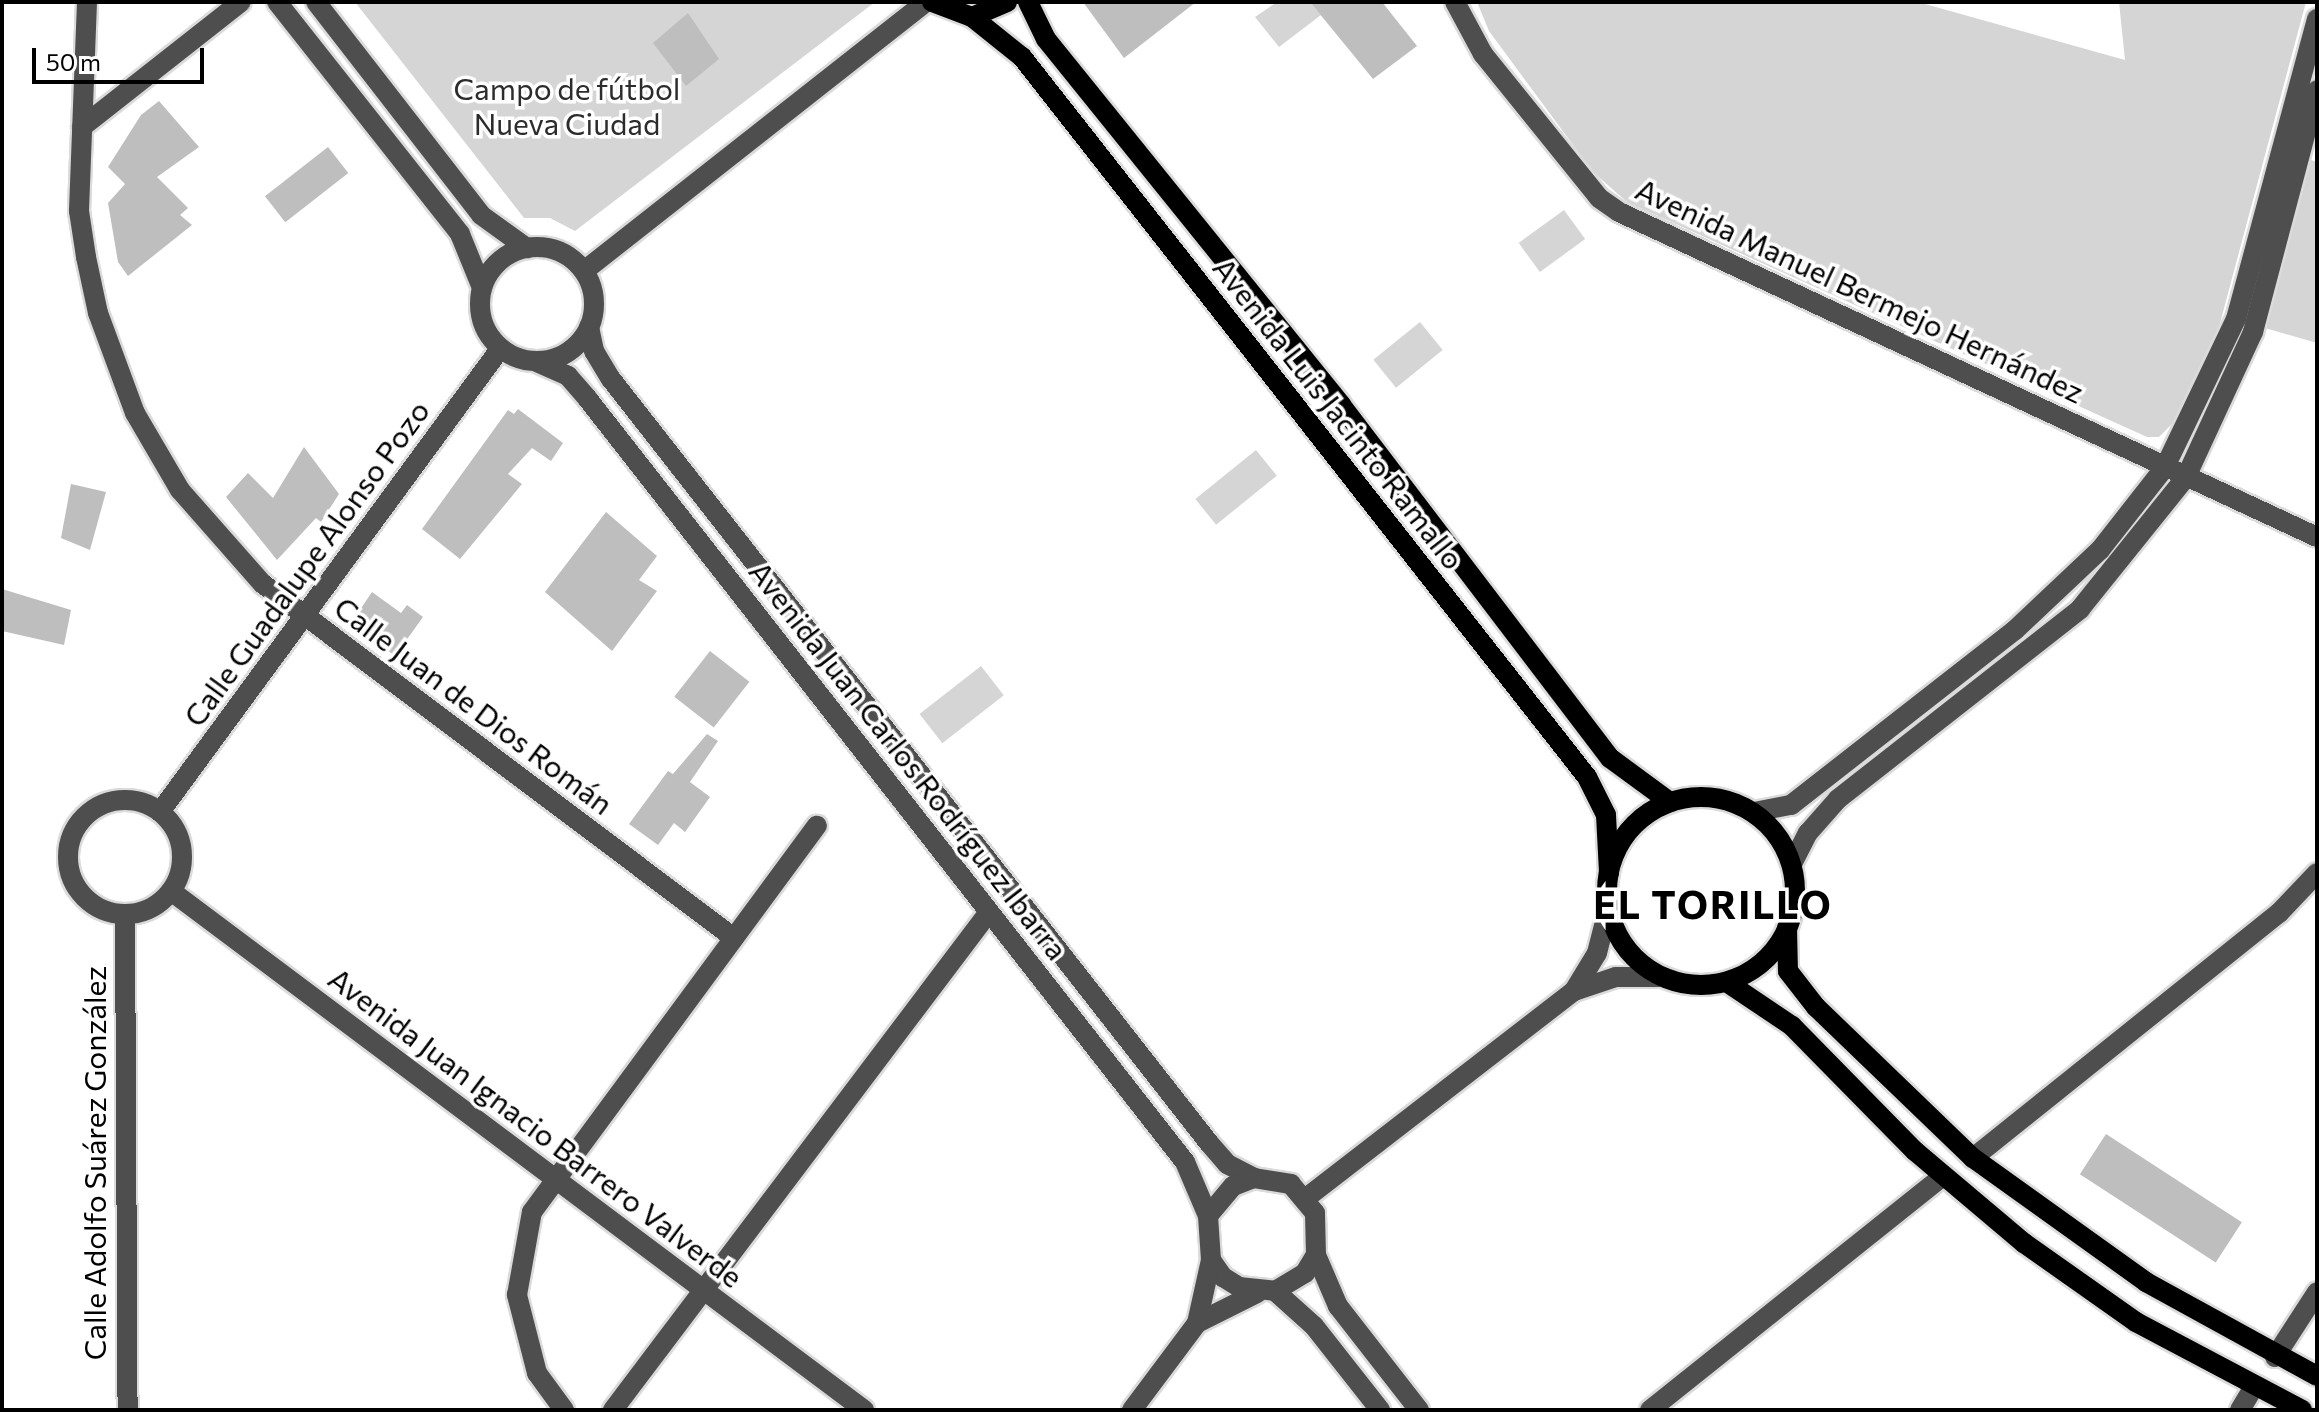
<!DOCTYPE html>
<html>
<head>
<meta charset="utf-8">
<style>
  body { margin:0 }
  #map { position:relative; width:2319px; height:1412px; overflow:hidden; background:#fff; font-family:Commissioner,sans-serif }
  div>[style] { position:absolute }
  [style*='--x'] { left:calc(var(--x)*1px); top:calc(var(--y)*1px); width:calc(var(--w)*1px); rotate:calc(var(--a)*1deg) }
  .green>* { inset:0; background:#d5d5d5; transform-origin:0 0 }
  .building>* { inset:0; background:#bebebe; transform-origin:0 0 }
  .roads { filter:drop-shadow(2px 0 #dbdbdb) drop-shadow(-2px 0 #dbdbdb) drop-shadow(0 2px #dbdbdb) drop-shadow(0 -2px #dbdbdb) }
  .minor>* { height:20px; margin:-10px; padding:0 10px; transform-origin:10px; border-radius:10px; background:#4e4e4e }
  .minor>.ring { margin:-10px; padding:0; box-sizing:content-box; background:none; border:20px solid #4e4e4e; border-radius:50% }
  .major>* { height:20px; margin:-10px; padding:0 10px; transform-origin:10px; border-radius:10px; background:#000 }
  .major>.ring { margin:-10px; padding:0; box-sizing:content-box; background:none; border:20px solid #000; border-radius:50% }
  span { translate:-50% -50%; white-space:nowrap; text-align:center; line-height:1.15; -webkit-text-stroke:7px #fff; paint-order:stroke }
  .park-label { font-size:30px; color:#2c2c2c }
  .street-label { font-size:30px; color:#000 }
  .district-label { font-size:38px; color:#000; font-weight:700; letter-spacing:2px }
  .frame { position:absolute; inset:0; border:4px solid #000; pointer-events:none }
  .scale { position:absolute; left:32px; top:48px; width:172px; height:36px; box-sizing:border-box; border:4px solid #000; border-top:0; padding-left:10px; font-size:24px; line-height:28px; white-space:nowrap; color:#000; -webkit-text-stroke:6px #fff; paint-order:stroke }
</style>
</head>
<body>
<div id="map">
  <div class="green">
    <i style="clip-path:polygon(355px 2px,875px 2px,575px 231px,550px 218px,524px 218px)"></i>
    <i style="clip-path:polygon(1277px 2px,1310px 2px,1321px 15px,1279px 47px,1255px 17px)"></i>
    <i style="clip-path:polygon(1477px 2px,1918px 2px,2125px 60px,2119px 2px,2306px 2px,2219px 327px,2177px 419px,2159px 437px,2147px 437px,1627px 202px,1593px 172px,1489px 31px)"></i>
    <i style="clip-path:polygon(2311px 160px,2317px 162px,2317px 343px,2265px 328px)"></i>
    <i style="left:1564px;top:210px;width:36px;height:56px;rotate:54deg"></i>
    <i style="left:1420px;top:322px;width:36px;height:60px;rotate:51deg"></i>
    <i style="left:1256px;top:450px;width:33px;height:78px;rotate:51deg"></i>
    <i style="left:981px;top:666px;width:37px;height:78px;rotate:52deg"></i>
  </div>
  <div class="building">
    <i style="clip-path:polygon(1083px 2px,1196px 2px,1124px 58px)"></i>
    <i style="clip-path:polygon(1310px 2px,1382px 2px,1417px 46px,1373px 79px)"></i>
    <i style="clip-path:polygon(688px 13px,719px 59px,686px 86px,653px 43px)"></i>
    <i style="clip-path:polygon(159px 101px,199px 147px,157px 177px,188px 208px,180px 215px,192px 225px,128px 276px,118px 262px,108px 203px,125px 184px,108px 167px,141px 115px)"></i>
    <i style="left:328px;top:147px;width:33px;height:80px;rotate:52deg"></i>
    <i style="clip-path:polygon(518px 409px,563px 443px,551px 461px,532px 448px,508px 474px,522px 484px,460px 559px,422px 529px,508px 410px,514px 414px)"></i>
    <i style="clip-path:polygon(304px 447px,339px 494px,321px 522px,316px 518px,277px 560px,226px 497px,248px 473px,273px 498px)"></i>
    <i style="clip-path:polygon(71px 484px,106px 492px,90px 550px,61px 538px)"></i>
    <i style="clip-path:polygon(606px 512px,657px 556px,639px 580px,657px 591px,612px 651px,545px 592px)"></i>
    <i style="clip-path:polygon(2px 589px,71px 610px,64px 645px,2px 631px)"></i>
    <i style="clip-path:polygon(372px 592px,401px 613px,407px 605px,423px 617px,395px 656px,351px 623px)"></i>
    <i style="left:710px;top:651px;width:50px;height:58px;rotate:38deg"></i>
    <i style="clip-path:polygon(707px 734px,718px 741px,690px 782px,710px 797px,685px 832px,674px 823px,658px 845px,629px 824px,668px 771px,673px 774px)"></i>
    <i style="left:2106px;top:1134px;width:162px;height:48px;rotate:33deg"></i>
  </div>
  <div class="roads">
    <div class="minor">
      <i style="--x:87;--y:2;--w:209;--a:92.2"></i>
      <i style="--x:79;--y:211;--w:47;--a:81.3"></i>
      <i style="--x:86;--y:257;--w:57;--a:77.9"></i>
      <i style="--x:98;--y:313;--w:107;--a:69.7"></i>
      <i style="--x:135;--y:413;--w:89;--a:59.7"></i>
      <i style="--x:180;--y:490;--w:125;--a:48.6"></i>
      <i style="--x:263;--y:584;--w:589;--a:36.93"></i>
      <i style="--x:277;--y:2;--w:295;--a:51.7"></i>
      <i style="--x:460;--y:234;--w:58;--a:67.8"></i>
      <i style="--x:316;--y:2;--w:269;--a:52.2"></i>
      <i style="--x:481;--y:215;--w:57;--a:35.7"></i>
      <i style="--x:1455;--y:2;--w:59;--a:61.7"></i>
      <i style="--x:1483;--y:54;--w:185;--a:51.1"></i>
      <i style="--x:1599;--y:198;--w:24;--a:35"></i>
      <i style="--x:1619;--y:212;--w:770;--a:24.97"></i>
      <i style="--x:82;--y:127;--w:202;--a:-38.2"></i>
      <i class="ring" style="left:480px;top:247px;width:94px;height:94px"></i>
      <i style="--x:584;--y:271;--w:435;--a:-38.2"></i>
      <i style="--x:589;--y:327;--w:25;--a:78"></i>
      <i style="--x:594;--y:351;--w:33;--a:59"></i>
      <i style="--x:611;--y:379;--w:970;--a:51.95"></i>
      <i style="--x:1209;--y:1143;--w:28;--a:49"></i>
      <i style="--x:1227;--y:1164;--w:30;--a:27"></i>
      <i style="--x:537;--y:362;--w:34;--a:24"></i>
      <i style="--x:568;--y:376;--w:29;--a:49"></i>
      <i style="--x:587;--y:398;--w:970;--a:51.95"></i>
      <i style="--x:1185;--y:1162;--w:59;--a:66.9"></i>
      <i style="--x:1208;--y:1216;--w:44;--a:86.1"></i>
      <i style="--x:1211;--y:1260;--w:21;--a:55"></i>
      <i style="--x:1223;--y:1277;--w:19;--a:32"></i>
      <i style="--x:1239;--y:1287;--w:36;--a:6"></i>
      <i style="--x:1275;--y:1291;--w:35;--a:-31"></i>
      <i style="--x:1305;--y:1273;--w:21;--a:-59"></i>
      <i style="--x:1316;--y:1255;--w:42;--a:-91.4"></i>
      <i style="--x:1315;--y:1213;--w:38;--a:-130"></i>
      <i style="--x:1291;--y:1184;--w:37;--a:-171"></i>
      <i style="--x:1254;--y:1178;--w:22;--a:159"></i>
      <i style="--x:1233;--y:1186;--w:39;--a:130"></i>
      <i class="ring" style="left:68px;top:800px;width:94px;height:94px"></i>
      <i style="--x:160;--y:812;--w:574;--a:-53.71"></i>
      <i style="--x:1754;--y:812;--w:38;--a:-11"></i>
      <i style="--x:1791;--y:805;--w:284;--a:-38"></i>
      <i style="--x:2015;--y:630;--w:117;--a:-43.3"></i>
      <i style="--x:2100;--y:550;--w:105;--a:-51.9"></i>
      <i style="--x:2165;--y:467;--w:164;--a:-64.4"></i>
      <i style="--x:2236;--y:319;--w:311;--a:-74.9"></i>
      <i style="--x:1792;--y:864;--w:35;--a:-63"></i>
      <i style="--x:1808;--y:833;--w:45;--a:-48.6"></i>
      <i style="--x:1838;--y:799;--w:308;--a:-38.1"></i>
      <i style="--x:2080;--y:609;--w:169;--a:-51.2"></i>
      <i style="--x:2186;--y:477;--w:160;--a:-65.2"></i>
      <i style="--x:2253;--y:332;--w:250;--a:-75.2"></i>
      <i style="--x:171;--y:891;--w:866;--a:36.83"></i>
      <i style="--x:125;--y:915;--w:495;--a:89.7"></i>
      <i style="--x:1574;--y:991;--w:44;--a:-58.8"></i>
      <i style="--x:1597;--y:953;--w:44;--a:-75.7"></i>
      <i style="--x:1973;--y:1158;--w:392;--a:-38.7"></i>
      <i style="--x:2279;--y:913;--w:55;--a:-46.5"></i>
      <i style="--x:1306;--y:1198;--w:339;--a:-37.7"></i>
      <i style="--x:1574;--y:991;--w:44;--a:-18.4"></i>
      <i style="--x:1616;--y:977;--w:43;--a:0"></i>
      <i style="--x:1316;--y:1255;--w:56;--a:66.7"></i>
      <i style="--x:1338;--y:1306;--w:132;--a:52.1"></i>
      <i style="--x:1275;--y:1291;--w:52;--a:41.9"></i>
      <i style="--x:1314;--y:1326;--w:107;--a:51.8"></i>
      <i style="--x:1197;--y:1323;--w:67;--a:-26.6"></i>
      <i style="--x:2275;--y:1357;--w:77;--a:-57.1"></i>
      <i style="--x:564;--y:1410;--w:46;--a:-126.1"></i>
      <i style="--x:537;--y:1373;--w:81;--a:-104.4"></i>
      <i style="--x:517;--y:1295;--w:84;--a:-79.8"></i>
      <i style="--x:532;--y:1212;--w:480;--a:-53.6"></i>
      <i style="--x:613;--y:1410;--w:624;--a:-52.95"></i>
      <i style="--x:1132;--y:1410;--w:109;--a:-53.2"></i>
      <i style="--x:1197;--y:1323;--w:65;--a:-77.5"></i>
      <i style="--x:1650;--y:1410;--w:375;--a:-38.6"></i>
      <i style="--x:2240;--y:1410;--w:26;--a:-59"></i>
    </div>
    <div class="major">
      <i style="--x:932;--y:2;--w:43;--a:20.6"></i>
      <i style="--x:972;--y:17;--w:38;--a:-23"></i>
      <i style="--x:1028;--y:2;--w:41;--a:64.1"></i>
      <i style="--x:1046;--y:39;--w:470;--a:51.1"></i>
      <i style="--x:1341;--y:405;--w:444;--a:52.7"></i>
      <i style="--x:1610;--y:758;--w:74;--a:36.3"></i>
      <i style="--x:972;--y:17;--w:64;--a:38.7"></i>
      <i style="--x:1022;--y:57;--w:915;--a:51.88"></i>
      <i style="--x:1587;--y:777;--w:42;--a:63.4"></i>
      <i style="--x:1606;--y:815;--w:58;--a:87"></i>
      <i class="ring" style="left:1607px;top:797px;width:168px;height:168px"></i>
      <i style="--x:1787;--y:928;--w:43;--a:88.7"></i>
      <i style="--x:1788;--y:971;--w:46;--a:52.1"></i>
      <i style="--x:1816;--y:1007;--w:218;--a:43.9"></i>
      <i style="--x:1973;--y:1158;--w:213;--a:35.6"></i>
      <i style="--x:2146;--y:1282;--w:195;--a:28.8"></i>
      <i style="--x:1728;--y:983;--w:77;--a:33.9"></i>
      <i style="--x:1792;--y:1026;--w:175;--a:45.5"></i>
      <i style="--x:1915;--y:1151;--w:143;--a:40.2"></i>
      <i style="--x:2024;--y:1243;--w:137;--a:35.2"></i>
      <i style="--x:2136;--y:1322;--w:188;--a:27.9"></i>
    </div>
  </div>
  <div class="park-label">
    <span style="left:567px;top:105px">Campo de fútbol<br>Nueva Ciudad</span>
  </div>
  <div class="street-label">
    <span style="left:1860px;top:290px;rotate:25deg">Avenida Manuel Bermejo Hernández</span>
    <span style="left:1339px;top:413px;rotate:52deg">Avenida Luis Jacinto Ramallo</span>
    <span style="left:306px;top:563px;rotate:-54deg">Calle Guadalupe Alonso Pozo</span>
    <span style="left:474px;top:705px;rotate:37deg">Calle Juan de Dios Román</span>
    <span style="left:909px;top:760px;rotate:52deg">Avenida Juan Carlos Rodríguez Ibarra</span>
    <span style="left:536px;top:1127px;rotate:37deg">Avenida Juan Ignacio Barrero Valverde</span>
    <span style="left:94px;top:1163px;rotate:-90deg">Calle Adolfo Suárez González</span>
  </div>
  <div class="district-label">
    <span style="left:1713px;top:904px">EL TORILLO</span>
  </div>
  <div class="frame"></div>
  <div class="scale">50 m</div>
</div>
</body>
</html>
